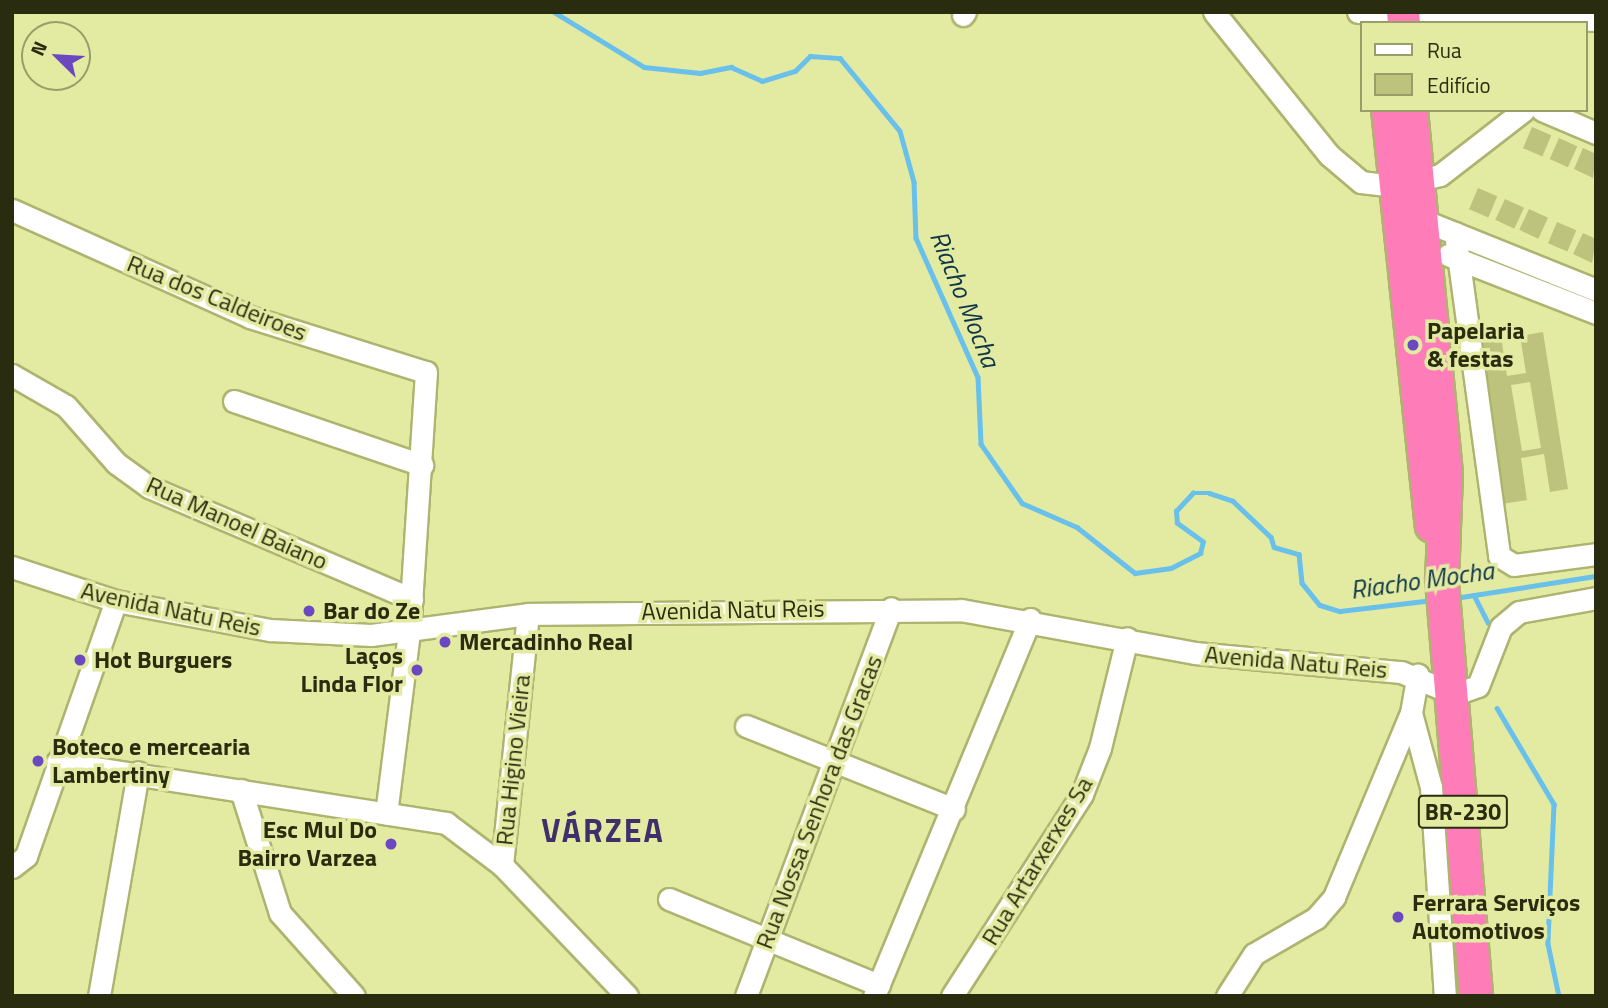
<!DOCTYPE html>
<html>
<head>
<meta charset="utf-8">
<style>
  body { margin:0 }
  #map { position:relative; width:1608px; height:1008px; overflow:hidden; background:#e3eaa2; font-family:"Titillium Web",sans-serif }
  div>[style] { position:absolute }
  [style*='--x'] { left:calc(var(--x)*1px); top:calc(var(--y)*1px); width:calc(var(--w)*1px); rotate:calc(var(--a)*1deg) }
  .stream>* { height:4.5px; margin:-2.25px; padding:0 2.25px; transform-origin:2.25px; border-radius:2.25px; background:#69c0eb }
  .building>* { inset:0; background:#bdc37d; transform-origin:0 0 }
  .roads { filter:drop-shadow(2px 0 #aeb46f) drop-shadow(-2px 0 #aeb46f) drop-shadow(0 2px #aeb46f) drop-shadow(0 -2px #aeb46f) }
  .minor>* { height:21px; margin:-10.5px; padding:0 10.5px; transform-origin:10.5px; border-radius:10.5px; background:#fff }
  .highway>* { height:32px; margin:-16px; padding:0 16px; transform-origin:16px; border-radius:16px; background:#fe7db9 }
  .dots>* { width:19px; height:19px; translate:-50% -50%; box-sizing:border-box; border:4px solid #e3eaa2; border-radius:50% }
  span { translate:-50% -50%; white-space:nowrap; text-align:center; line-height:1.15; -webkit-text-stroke:7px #e3eaa2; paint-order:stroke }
  .shield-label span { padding:2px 5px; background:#e3eaa2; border:2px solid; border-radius:5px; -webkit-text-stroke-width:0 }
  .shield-label { font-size:23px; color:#2a2c10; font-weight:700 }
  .street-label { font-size:24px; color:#2a2c10 }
  .poi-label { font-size:24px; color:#2a2c10; font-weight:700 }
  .left { translate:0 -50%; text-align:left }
  .right { translate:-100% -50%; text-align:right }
  .water-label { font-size:26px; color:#0f3648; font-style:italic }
  .district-label { font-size:32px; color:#3f2f6b; font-weight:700; letter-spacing:2px }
  .frame { position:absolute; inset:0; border:14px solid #2a2c10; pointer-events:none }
  .legend { position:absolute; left:1360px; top:21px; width:228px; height:91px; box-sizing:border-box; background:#e3eaa2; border:2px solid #999e68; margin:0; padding:9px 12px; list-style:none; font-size:21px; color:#2a2c10 }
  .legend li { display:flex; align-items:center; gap:14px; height:35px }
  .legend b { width:35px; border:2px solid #999e68 }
  .north { position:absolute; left:21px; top:21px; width:70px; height:70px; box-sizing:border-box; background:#e3eaa2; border:2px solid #999e68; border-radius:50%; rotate:294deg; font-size:19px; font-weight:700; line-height:28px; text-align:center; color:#2a2c10 }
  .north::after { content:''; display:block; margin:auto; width:24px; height:32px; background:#6b47c0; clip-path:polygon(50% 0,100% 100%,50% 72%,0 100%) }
</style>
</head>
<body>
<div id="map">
  <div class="stream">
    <i style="--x:554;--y:12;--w:105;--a:31.4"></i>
    <i style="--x:644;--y:67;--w:56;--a:6.1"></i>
    <i style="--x:700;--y:73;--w:32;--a:-11"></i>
    <i style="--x:731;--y:67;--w:34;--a:24"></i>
    <i style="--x:762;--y:81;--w:34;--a:-17"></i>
    <i style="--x:795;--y:71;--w:21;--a:-45"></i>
    <i style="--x:810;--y:56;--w:30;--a:4"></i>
    <i style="--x:840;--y:58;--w:94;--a:50.6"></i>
    <i style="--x:900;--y:131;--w:53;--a:74.6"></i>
    <i style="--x:914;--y:182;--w:56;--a:88"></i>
    <i style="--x:916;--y:238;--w:152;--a:66"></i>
    <i style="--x:978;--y:377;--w:67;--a:87.4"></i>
    <i style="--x:981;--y:444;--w:72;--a:55.2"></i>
    <i style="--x:1022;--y:503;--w:60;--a:23.6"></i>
    <i style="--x:1077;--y:527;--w:74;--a:38.4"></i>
    <i style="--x:1135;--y:573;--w:36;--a:-8"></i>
    <i style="--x:1171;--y:568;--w:33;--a:-27"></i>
    <i style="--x:1200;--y:553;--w:11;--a:-75"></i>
    <i style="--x:1203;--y:542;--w:32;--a:-144"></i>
    <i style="--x:1177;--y:523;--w:12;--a:-95"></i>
    <i style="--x:1176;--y:511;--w:25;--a:-47"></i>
    <i style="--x:1193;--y:493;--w:16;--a:0"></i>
    <i style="--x:1209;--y:493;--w:25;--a:18"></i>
    <i style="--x:1233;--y:501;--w:52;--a:43.5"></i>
    <i style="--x:1271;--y:537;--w:10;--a:73"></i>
    <i style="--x:1274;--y:547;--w:26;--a:16"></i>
    <i style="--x:1299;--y:554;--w:29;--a:84"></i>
    <i style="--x:1302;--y:583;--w:28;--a:51"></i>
    <i style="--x:1320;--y:605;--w:21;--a:17"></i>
    <i style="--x:1340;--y:611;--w:93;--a:-6.8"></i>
    <i style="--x:1474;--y:595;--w:31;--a:63"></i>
    <i style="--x:1455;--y:598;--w:143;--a:-8.9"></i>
    <i style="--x:1497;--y:708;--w:112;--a:59.3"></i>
    <i style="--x:1554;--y:804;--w:140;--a:92.5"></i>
    <i style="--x:1548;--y:944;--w:53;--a:78.1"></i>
  </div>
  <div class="building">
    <i style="left:1532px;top:127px;width:21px;height:23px;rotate:23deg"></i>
    <i style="left:1559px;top:138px;width:20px;height:23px;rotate:24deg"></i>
    <i style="clip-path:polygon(1583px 148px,1596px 154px,1593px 178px,1574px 169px)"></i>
    <i style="left:1478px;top:188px;width:21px;height:23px;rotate:23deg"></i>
    <i style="left:1505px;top:199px;width:21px;height:23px;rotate:25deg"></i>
    <i style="left:1529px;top:209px;width:21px;height:23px;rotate:25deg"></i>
    <i style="left:1557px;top:222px;width:21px;height:23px;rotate:23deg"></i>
    <i style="clip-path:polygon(1583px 233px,1596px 239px,1592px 263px,1573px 254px)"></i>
    <i style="clip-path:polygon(evenodd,1543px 332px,1568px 489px,1550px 492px,1544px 454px,1521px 458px,1527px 500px,1501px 504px,1474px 340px,1501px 336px,1507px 376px,1526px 373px,1520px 336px,1543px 332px,1530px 382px,1541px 448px,1522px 451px,1511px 385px,1530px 382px)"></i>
  </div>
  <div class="roads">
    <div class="minor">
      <i style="--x:1214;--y:12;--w:184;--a:51.2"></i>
      <i style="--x:1329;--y:155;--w:42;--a:40.2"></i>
      <i style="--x:1361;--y:182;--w:34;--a:7"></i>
      <i style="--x:1395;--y:186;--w:46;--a:-13.7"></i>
      <i style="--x:1440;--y:175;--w:106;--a:-37.7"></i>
      <i style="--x:1358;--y:12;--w:238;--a:1.9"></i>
      <i style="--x:963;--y:15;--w:4;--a:-56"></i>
      <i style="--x:1542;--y:110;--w:59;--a:23.1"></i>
      <i style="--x:12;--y:210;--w:261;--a:24.2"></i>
      <i style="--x:250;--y:317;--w:184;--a:17.4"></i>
      <i style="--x:426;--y:372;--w:261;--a:93.7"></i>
      <i style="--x:409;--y:632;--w:183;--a:97.2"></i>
      <i style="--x:1422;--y:220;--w:188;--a:21.9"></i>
      <i style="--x:1455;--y:233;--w:326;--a:82.2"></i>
      <i style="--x:1499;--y:556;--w:17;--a:31"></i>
      <i style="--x:1514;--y:565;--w:83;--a:-7.6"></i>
      <i style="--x:1448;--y:255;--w:159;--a:21.4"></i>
      <i style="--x:12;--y:375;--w:62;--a:29.9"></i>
      <i style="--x:66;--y:406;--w:76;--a:48.7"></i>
      <i style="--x:116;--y:463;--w:41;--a:36"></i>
      <i style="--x:149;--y:487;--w:286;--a:23.1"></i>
      <i style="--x:234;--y:401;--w:199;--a:18.8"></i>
      <i style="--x:12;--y:567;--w:109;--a:18.1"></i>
      <i style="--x:116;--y:601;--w:157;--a:10.7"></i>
      <i style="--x:270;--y:630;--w:101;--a:2.8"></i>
      <i style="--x:371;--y:635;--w:158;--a:-7.6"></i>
      <i style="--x:528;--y:614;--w:433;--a:-0.5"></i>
      <i style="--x:961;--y:610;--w:238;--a:10.4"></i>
      <i style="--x:1195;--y:653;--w:207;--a:5.3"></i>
      <i style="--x:1401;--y:672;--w:58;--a:22.2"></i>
      <i style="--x:1455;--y:694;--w:24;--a:-19"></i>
      <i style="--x:1478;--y:686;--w:63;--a:-68.7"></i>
      <i style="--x:1501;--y:627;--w:23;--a:-40"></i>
      <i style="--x:1519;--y:612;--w:78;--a:-10.3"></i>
      <i style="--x:1411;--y:713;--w:77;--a:74.9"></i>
      <i style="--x:1431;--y:787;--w:209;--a:86.2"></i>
      <i style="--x:746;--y:726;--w:224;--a:21.8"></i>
      <i style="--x:57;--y:762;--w:394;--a:8.9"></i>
      <i style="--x:446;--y:823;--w:70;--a:36.9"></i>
      <i style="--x:502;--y:865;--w:181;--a:46.3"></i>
      <i style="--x:241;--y:790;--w:129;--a:72.4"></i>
      <i style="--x:280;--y:913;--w:111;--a:48.3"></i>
      <i style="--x:502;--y:865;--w:252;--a:-84.1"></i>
      <i style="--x:12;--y:867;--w:18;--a:-38"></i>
      <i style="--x:26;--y:856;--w:270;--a:-70.6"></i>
      <i style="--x:669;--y:899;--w:227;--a:22.3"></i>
      <i style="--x:99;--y:996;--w:227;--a:-80.1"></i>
      <i style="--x:746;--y:996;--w:414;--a:-69.5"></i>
      <i style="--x:874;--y:996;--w:408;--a:-67.5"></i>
      <i style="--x:952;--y:996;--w:240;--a:-57.2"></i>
      <i style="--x:1082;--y:794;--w:49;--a:-68.6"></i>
      <i style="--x:1100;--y:748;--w:113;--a:-76.2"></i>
      <i style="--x:1227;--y:996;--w:50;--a:-57.3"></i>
      <i style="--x:1254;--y:954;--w:72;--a:-30.1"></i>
      <i style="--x:1316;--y:918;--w:28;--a:-49"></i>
      <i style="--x:1334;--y:897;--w:199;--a:-67.3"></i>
      <i style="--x:1411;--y:713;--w:39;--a:-80"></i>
    </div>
    <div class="highway">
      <i style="--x:1403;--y:12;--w:11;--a:85"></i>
      <i style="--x:1388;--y:110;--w:418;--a:84"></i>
      <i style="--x:1411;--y:110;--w:366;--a:84.5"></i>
      <i style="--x:1446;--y:474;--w:107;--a:92.1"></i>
      <i style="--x:1442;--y:581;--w:416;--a:85.3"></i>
    </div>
  </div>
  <div class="dots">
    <i style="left:1413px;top:345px;background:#6b47c0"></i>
    <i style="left:309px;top:611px;background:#6b47c0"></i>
    <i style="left:445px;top:642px;background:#6b47c0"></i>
    <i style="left:80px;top:660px;background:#6b47c0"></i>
    <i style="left:417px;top:670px;background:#6b47c0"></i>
    <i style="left:38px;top:761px;background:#6b47c0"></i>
    <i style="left:391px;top:844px;background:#6b47c0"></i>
    <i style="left:1398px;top:917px;background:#6b47c0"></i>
  </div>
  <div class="shield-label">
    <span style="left:1463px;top:812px">BR-230</span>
  </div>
  <div class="street-label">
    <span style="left:217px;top:298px;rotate:22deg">Rua dos Caldeiroes</span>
    <span style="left:237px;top:523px;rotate:24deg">Rua Manoel Baiano</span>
    <span style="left:171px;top:609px;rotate:12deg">Avenida Natu Reis</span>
    <span style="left:733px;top:610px;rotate:-1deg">Avenida Natu Reis</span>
    <span style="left:1296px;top:662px;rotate:5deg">Avenida Natu Reis</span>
    <span style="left:513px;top:760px;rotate:-84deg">Rua Higino Vieira</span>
    <span style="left:819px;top:802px;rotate:-69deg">Rua Nossa Senhora das Gracas</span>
    <span style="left:1037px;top:861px;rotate:-59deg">Rua Artarxerxes Sa</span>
  </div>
  <div class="poi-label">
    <span class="left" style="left:1427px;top:345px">Papelaria<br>&amp; festas</span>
    <span class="left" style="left:323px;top:611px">Bar do Ze</span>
    <span class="left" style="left:459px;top:642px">Mercadinho Real</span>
    <span class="right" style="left:403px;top:670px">Laços<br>Linda Flor</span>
    <span class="left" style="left:94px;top:660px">Hot Burguers</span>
    <span class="left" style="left:52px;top:761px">Boteco e mercearia<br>Lambertiny</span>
    <span class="right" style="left:377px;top:844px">Esc Mul Do<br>Bairro Varzea</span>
    <span class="left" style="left:1412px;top:917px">Ferrara Serviços<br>Automotivos</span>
  </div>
  <div class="water-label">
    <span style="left:965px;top:299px;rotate:68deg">Riacho Mocha</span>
    <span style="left:1422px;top:580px;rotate:-8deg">Riacho Mocha</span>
  </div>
  <div class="district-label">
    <span style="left:603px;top:830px">VÁRZEA</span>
  </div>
  <div class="frame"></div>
  <ul class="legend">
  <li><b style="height:9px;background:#fff"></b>Rua</li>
  <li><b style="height:19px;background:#bdc37d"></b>Edifício</li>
  </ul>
  <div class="north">N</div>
</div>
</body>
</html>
